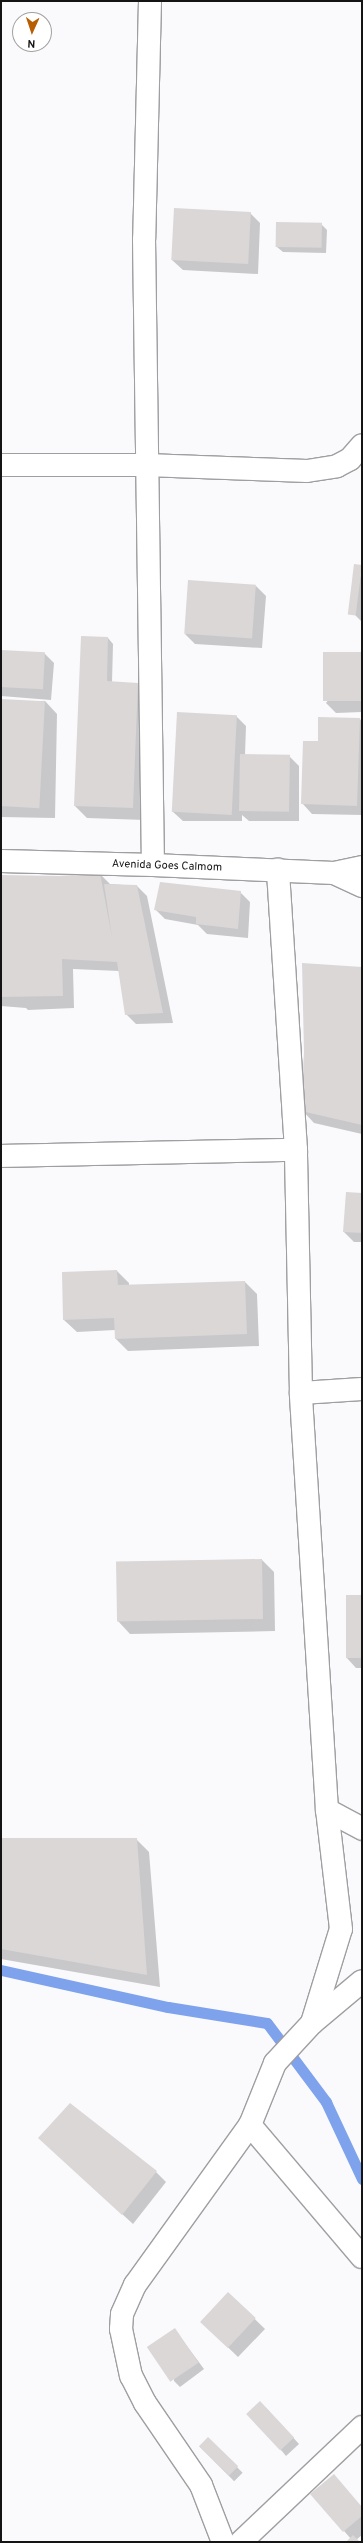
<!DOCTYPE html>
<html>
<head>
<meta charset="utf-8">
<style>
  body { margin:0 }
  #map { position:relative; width:363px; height:2543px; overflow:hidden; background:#fafafd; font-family:Overpass,sans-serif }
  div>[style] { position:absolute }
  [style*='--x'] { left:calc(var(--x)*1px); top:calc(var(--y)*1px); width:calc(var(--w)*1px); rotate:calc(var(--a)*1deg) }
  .shadow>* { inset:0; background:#0003; transform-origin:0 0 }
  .stream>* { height:11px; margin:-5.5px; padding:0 5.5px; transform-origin:5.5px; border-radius:5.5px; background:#7ea2ec }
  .building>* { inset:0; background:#dad7d6; transform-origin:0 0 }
  .roads { filter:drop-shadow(1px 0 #9f9fa2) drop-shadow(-1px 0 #9f9fa2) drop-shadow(0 1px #9f9fa2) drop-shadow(0 -1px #9f9fa2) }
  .street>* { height:22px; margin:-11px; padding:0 11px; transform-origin:11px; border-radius:11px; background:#fff }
  .secondary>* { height:22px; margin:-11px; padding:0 11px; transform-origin:11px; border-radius:11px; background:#fff }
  span { translate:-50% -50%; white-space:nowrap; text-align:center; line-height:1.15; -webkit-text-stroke:3px #fff; paint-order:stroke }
  .street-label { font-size:11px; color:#141415 }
  .frame { position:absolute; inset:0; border:2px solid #141415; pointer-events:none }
  .north { position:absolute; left:12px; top:12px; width:40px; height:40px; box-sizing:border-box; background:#fff; border:1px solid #a1a1a1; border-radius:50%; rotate:183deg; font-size:11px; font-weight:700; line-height:16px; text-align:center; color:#141415 }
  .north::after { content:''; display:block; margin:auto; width:14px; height:18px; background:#b95d01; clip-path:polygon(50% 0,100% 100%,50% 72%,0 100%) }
</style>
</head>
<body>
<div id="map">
  <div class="shadow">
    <i style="clip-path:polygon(250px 213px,260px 223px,258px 274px,183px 270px,172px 260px)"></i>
    <i style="clip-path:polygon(321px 224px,327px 230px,326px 253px,283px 252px,277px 247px)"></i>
    <i style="clip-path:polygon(362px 566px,362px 622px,354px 614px)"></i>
    <i style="clip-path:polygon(256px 586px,266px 596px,262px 648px,195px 644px,185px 634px)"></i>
    <i style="clip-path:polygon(108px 638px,113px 644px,112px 683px,138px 684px,150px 696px,145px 820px,87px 818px,75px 806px)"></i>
    <i style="clip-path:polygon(1px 651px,44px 653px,54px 663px,51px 700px,1px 696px)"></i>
    <i style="clip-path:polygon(362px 653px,362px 712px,336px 713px,326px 703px)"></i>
    <i style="clip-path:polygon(1px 701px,45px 701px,57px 714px,55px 818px,1px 817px)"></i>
    <i style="clip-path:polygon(236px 716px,246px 726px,245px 755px,289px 756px,299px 766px,299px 821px,249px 821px,242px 815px,242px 821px,183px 821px,172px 811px)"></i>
    <i style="clip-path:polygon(360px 719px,362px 722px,362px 815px,312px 814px,302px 803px,318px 742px)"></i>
    <i style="clip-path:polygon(100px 874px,110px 884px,137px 886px,147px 896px,173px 1023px,136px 1024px,126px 1014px,119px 971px,73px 969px,74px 1008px,28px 1010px,26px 1008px,1px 1006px,1px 876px,59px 877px)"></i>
    <i style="clip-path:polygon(240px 892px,250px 902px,248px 938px,207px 934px,198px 925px,165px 919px,155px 909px)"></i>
    <i style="clip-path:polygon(362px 968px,362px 1134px,314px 1123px,302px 1110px)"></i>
    <i style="clip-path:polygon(362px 1194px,362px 1242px,354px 1242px,344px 1232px)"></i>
    <i style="clip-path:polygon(117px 1271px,129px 1283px,129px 1286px,245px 1282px,257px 1294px,259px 1346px,128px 1351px,116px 1339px,115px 1330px,77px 1332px,64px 1320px)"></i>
    <i style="clip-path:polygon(262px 1560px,274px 1572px,275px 1631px,130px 1634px,118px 1621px)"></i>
    <i style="clip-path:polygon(362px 1596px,362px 1668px,356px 1668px,346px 1657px)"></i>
    <i style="clip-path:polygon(1px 1839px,136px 1839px,149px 1852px,160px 1987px,1px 1959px)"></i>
    <i style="clip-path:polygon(39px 2138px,156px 2172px,166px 2182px,133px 2224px)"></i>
    <i style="clip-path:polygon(228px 2293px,265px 2329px,238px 2357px,211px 2331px)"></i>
    <i style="clip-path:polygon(175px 2330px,204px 2369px,180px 2387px,174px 2381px)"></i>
    <i style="clip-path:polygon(266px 2408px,299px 2444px,286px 2456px,281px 2450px)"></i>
    <i style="left:208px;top:2438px;width:49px;height:12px;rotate:45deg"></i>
    <i style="clip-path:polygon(312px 2494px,362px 2507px,362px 2535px,356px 2540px,358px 2542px,347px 2542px,351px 2539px)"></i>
  </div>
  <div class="stream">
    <i style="--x:1;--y:1970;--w:171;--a:12.5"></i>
    <i style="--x:168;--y:2007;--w:100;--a:9.2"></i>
    <i style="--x:267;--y:2023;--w:99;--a:53.2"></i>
    <i style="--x:326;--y:2102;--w:85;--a:64.9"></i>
  </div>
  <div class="building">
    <i style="left:174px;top:208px;width:77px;height:52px;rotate:3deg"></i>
    <i style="left:276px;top:222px;width:46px;height:25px;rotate:1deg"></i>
    <i style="left:354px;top:564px;width:8px;height:51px;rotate:7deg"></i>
    <i style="left:188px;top:580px;width:68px;height:54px;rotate:4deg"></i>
    <i style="clip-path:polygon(81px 636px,108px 637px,107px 681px,138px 683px,133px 808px,74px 806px)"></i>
    <i style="left:1px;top:650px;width:44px;height:37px;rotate:3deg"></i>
    <i style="left:362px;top:652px;width:49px;height:39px;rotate:90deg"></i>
    <i style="left:1px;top:699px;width:44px;height:107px;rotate:3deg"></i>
    <i style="left:177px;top:712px;width:60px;height:100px;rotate:3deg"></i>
    <i style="clip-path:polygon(318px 717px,360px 718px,357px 806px,301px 804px,303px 741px,318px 741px)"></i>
    <i style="left:240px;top:754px;width:50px;height:57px;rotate:1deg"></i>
    <i style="clip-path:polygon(100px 873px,112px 937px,104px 884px,137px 885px,163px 1013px,125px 1015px,117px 962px,62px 959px,63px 996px,1px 997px,1px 875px,59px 876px)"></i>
    <i style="clip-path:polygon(160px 882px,241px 891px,238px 929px,196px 924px,196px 917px,154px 910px)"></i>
    <i style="clip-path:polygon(302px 963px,362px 967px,362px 1125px,301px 1111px,304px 1052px)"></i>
    <i style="clip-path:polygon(346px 1192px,362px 1193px,362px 1233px,343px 1232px)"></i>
    <i style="clip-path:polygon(117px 1270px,118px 1285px,245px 1281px,247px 1334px,115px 1339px,114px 1318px,63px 1320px,62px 1272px)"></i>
    <i style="left:262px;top:1559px;width:60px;height:146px;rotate:89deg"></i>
    <i style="left:346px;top:1595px;width:16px;height:63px"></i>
    <i style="clip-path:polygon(1px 1838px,137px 1838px,147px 1975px,1px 1949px)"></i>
    <i style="clip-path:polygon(70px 2103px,157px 2171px,122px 2215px,38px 2138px)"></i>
    <i style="left:228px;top:2292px;width:38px;height:41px;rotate:43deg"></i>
    <i style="left:175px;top:2328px;width:42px;height:34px;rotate:56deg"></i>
    <i style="left:260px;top:2401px;width:50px;height:19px;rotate:47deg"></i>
    <i style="left:208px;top:2437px;width:42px;height:13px;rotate:44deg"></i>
    <i style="clip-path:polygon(334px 2474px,362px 2507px,362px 2516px,343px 2532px,310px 2494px)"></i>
    <i style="clip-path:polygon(353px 2535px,360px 2542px,346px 2542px)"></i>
  </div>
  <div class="roads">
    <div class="street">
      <i style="--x:150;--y:1;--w:238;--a:91.4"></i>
      <i style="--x:144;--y:239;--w:626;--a:89.18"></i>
      <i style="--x:1;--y:465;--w:145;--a:0"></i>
      <i style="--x:146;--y:465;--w:161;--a:2.1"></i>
      <i style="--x:307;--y:471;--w:30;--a:-9"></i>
      <i style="--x:337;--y:466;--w:15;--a:-28"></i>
      <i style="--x:350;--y:459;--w:18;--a:-49"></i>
      <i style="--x:1;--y:1156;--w:295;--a:-1.2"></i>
      <i style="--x:301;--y:1393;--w:61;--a:-3.8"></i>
      <i style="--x:327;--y:1810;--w:40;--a:28"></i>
      <i style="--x:250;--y:2125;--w:173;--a:49.7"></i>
      <i style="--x:223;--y:2542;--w:61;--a:-111.1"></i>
      <i style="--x:201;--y:2485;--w:99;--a:-124.3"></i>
      <i style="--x:145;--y:2403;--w:30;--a:-117"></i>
      <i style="--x:131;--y:2376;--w:48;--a:-102"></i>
      <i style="--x:121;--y:2329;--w:15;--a:-86"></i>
      <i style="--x:122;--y:2314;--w:32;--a:-66"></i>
      <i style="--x:135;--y:2285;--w:197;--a:-54.3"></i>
      <i style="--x:250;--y:2125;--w:67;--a:-68"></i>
      <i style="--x:275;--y:2063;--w:54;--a:-47.2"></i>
      <i style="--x:312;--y:2023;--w:98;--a:-72.9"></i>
      <i style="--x:341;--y:1929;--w:120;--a:-96.7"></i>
      <i style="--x:327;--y:1810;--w:418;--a:-93.6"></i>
      <i style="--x:301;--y:1393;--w:243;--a:-91.2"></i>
      <i style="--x:296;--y:1150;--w:281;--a:-93.7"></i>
      <i style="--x:241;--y:2542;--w:167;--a:-43.5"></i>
    </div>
    <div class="secondary">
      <i style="--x:1;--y:861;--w:152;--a:1.5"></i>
      <i style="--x:153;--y:865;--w:181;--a:2.5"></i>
      <i style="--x:334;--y:873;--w:29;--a:-12"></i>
      <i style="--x:334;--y:873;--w:31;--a:25"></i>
      <i style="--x:312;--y:2023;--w:65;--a:-40"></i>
    </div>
  </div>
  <div class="street-label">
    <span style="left:167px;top:866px;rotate:2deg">Avenida Goes Calmom</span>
  </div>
  <div class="frame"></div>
  <div class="north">N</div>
</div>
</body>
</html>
